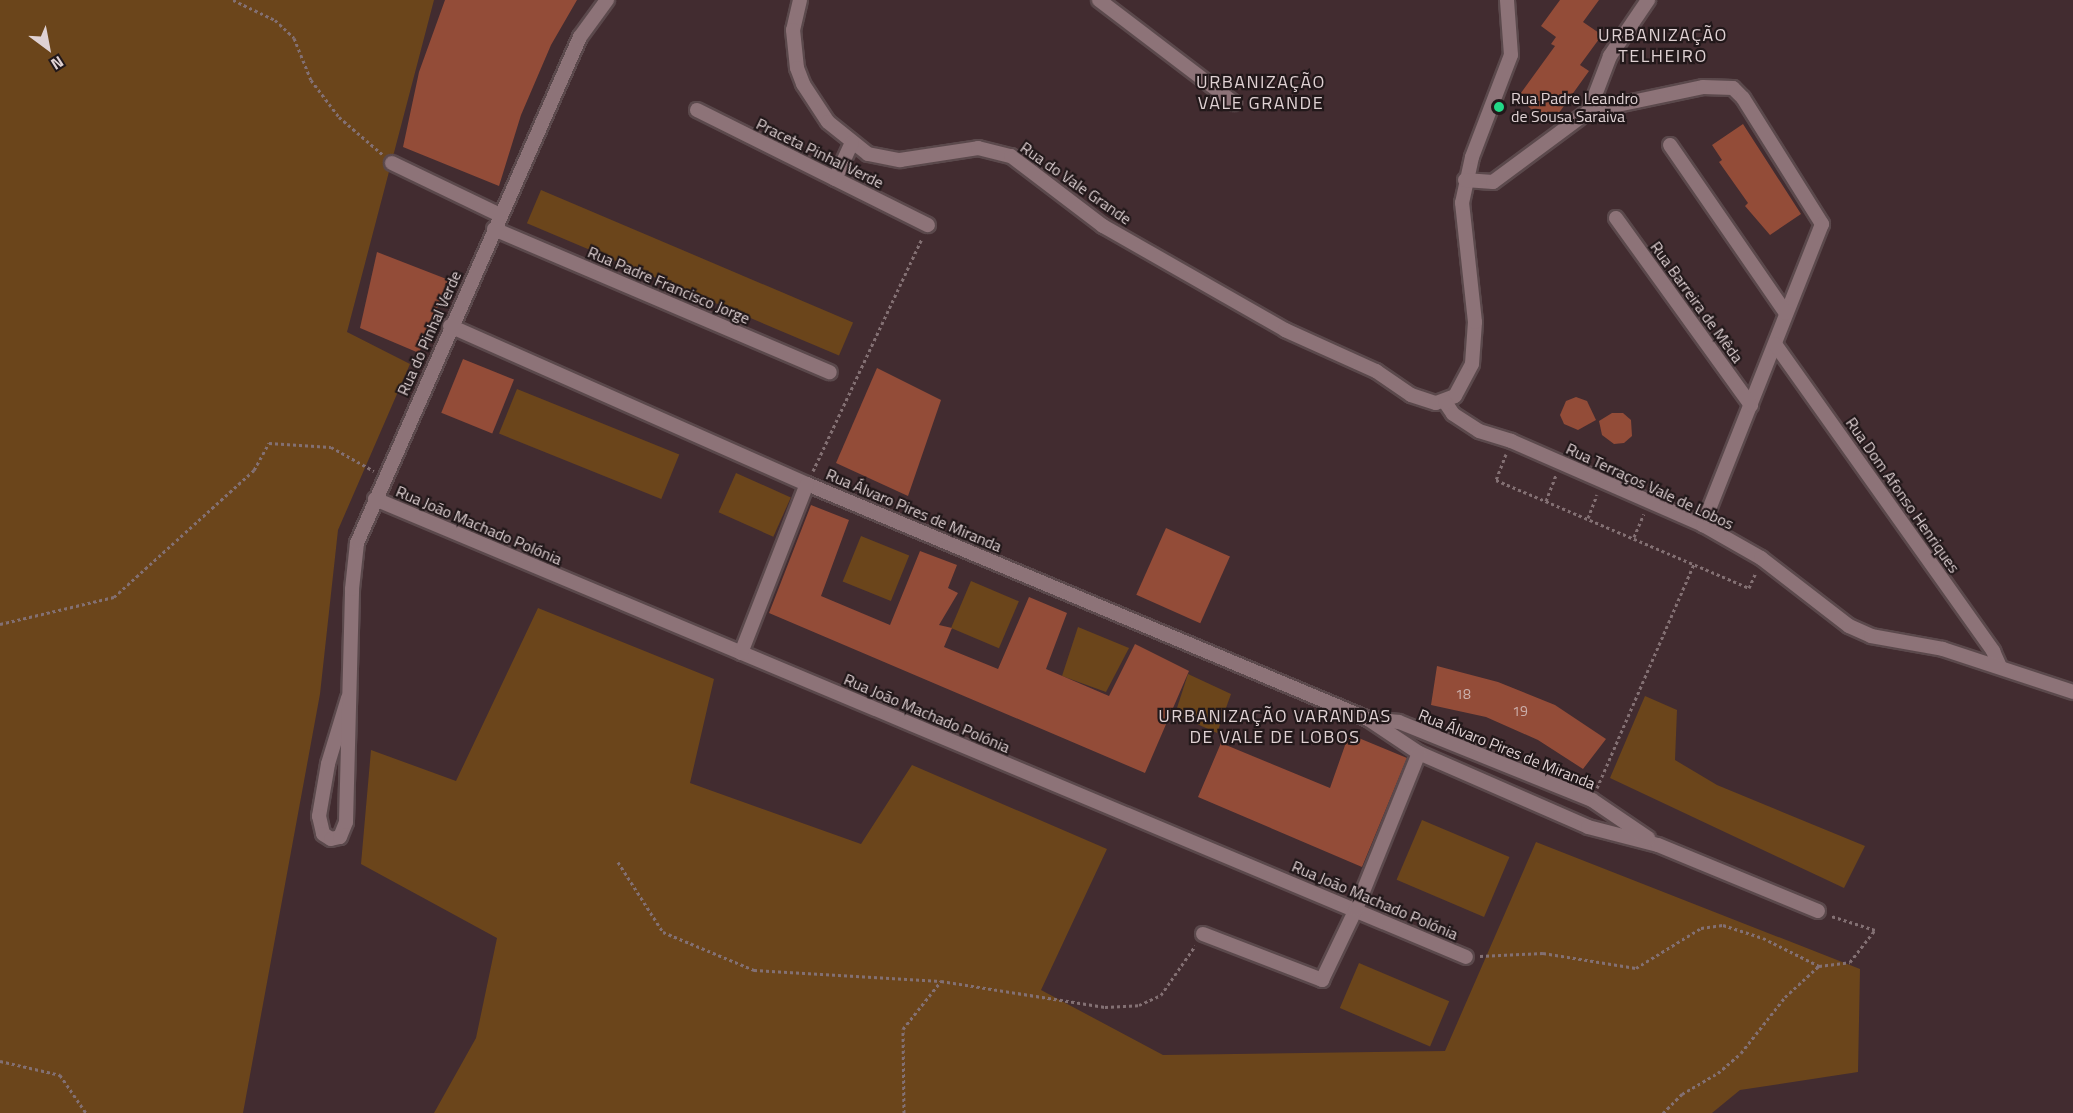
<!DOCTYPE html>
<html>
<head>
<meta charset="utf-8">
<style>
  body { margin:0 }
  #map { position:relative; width:2073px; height:1113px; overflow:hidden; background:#422c30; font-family:"Titillium Web",sans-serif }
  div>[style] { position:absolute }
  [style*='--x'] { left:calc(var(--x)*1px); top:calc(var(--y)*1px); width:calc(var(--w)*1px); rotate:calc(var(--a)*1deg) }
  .green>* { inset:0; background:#6b451b; transform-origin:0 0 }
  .building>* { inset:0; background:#934c38; transform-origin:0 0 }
  .path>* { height:3px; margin-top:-1.5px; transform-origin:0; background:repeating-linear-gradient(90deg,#837073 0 3px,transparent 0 6px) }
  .roads { filter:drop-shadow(2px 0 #5b494c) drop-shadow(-2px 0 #5b494c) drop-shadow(0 2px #5b494c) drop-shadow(0 -2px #5b494c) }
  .minor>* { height:14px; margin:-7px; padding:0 7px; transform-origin:7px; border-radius:7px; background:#8d7378 }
  .dots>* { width:16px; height:16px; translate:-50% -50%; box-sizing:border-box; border:3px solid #22181a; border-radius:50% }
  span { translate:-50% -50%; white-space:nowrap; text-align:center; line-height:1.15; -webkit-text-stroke:4.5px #22181a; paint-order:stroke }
  .number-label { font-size:14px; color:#ccb0ac }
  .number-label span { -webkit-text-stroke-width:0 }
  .poi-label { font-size:16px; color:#dfd1d3 }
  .left { translate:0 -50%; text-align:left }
  .street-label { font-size:16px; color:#dfd1d3 }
  .neighbourhood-label { font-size:18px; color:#dfd1d3; letter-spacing:1.5px }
  .north { position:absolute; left:18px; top:18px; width:60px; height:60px; -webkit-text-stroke:4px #22181a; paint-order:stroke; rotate:148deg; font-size:16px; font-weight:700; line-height:24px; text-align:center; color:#dfd1d3 }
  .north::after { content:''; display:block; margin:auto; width:21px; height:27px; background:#dfd1d3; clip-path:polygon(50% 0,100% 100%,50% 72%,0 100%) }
</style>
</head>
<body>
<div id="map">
  <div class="green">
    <i style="clip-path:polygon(0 0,434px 0,347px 332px,410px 364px,338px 530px,320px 694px,243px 1113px,0 1113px)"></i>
    <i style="left:541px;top:190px;width:339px;height:36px;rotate:23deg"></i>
    <i style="left:517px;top:389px;width:175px;height:48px;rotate:22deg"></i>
    <i style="left:736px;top:473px;width:60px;height:43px;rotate:24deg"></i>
    <i style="left:861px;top:536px;width:52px;height:49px;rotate:22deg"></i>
    <i style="left:971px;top:581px;width:52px;height:51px;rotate:23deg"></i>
    <i style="clip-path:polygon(538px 608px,714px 679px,690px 783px,861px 844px,912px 765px,1107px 849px,1041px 990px,1163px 1055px,1445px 1051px,1536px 842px,1860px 969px,1858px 1072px,1740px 1090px,1712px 1113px,434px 1113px,476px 1038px,497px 938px,361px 864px,371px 750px,456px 781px)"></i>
    <i style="clip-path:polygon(1078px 627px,1129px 648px,1106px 692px,1062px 676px)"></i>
    <i style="clip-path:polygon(1188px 674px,1231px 694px,1217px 733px,1175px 714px)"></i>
    <i style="clip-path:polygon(1645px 696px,1677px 710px,1675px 760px,1717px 785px,1865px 846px,1844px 888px,1610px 778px)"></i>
    <i style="left:1422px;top:820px;width:95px;height:65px;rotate:23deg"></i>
    <i style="left:1359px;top:963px;width:98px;height:49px;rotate:23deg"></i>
  </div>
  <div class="building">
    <i style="clip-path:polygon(445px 0,577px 0,551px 45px,521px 115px,499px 186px,403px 147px,419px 72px)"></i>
    <i style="clip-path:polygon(1560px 0,1599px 0,1583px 22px,1602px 35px,1580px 65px,1589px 71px,1556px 117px,1550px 112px,1544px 121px,1518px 97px,1555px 46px,1551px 44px,1556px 37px,1541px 26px)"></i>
    <i style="clip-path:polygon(1743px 124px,1801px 214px,1770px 235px,1745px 206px,1748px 203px,1719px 162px,1722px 160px,1712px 145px)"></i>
    <i style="clip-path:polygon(377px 252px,449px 280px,419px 353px,360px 328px)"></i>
    <i style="left:463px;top:359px;width:55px;height:58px;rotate:22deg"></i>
    <i style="clip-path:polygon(877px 368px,941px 400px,908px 496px,836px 463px)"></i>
    <i style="clip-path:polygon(1576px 397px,1587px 401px,1596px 420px,1578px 430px,1564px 424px,1560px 415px,1566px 401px)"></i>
    <i style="clip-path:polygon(1612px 413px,1623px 413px,1631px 420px,1632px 436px,1624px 443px,1614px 444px,1602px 435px,1599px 421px)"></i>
    <i style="clip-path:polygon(811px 505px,849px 520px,821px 596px,890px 625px,920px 551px,957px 565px,948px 588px,958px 593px,939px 625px,952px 628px,944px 647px,998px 669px,1029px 597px,1067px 613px,1046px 669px,1109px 696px,1135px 644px,1189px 671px,1145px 773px,769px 613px)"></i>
    <i style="left:1166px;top:528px;width:70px;height:73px;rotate:24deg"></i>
    <i style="clip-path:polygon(1437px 666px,1498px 682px,1555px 705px,1606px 739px,1583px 769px,1538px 740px,1486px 717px,1431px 705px)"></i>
    <i style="clip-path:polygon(1349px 734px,1407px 758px,1362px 867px,1198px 797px,1221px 743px,1330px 788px)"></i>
  </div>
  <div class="path">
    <i style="--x:233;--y:0;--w:47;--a:25.5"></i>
    <i style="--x:275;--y:20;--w:26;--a:43"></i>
    <i style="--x:294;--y:38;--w:45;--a:68"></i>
    <i style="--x:311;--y:80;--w:46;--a:52.9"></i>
    <i style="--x:339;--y:117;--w:57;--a:40.7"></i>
    <i style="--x:1506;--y:454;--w:28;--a:111"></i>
    <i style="--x:1496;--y:480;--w:275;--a:23.1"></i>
    <i style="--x:1749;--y:588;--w:17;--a:-66"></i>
    <i style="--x:813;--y:471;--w:257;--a:-64.9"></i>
    <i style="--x:1546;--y:501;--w:28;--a:-69"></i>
    <i style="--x:1588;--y:518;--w:25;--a:-69"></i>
    <i style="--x:1634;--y:537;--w:25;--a:-67"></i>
    <i style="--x:0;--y:624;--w:117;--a:-13.3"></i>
    <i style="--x:114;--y:597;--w:189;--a:-42.2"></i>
    <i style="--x:254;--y:470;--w:31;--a:-61"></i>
    <i style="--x:269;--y:443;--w:62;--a:3.7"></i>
    <i style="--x:331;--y:447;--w:49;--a:29.2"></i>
    <i style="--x:1597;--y:788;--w:244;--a:-66.6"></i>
    <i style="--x:618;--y:862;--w:83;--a:57.3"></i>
    <i style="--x:663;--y:932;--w:99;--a:22.7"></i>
    <i style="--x:754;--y:970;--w:187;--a:3.4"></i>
    <i style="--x:941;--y:981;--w:166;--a:9"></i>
    <i style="--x:1105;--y:1007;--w:34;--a:-3"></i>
    <i style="--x:1139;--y:1005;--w:24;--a:-24"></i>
    <i style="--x:1161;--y:995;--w:60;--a:-55.2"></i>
    <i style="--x:1480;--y:956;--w:63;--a:-2.7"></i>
    <i style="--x:1543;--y:953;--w:94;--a:9.2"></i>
    <i style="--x:1636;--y:968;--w:76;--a:-31.6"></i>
    <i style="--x:1701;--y:928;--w:22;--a:-8"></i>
    <i style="--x:1723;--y:925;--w:42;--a:18"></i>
    <i style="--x:1763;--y:938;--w:63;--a:26.6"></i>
    <i style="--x:0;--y:1061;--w:62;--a:13.1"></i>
    <i style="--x:60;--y:1075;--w:46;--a:55.6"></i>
    <i style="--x:904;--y:1113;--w:84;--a:-90.7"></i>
    <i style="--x:903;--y:1029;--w:61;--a:-51.6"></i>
    <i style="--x:1663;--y:1113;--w:27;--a:-45"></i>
    <i style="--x:1682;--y:1094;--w:42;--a:-30.3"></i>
    <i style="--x:1718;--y:1073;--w:30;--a:-41"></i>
    <i style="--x:1741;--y:1053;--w:71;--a:-51.8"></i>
    <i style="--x:1785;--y:997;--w:46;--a:-42.4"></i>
    <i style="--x:1819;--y:966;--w:31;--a:-7"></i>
    <i style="--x:1850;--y:962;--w:41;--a:-52"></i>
    <i style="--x:1875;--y:930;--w:46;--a:-162.3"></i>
  </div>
  <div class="roads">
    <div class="minor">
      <i style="--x:800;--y:0;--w:31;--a:103"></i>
      <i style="--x:793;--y:30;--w:38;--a:84"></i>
      <i style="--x:797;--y:68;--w:17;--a:69"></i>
      <i style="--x:803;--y:84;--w:45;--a:56.7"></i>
      <i style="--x:828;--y:122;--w:51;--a:38.7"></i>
      <i style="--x:868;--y:154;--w:33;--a:11"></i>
      <i style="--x:900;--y:160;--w:79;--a:-8.7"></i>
      <i style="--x:978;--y:148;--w:34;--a:14"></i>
      <i style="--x:1011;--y:156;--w:116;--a:37.3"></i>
      <i style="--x:1103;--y:226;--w:210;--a:29.7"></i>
      <i style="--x:1285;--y:330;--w:100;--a:24.3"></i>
      <i style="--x:1376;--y:371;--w:42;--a:34.4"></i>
      <i style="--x:1411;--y:395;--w:26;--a:18"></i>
      <i style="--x:1436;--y:403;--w:20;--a:-20"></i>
      <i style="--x:1455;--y:396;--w:36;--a:-62"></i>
      <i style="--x:1472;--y:364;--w:42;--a:-85.9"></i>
      <i style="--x:1475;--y:322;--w:120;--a:-96.2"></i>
      <i style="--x:1462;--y:203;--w:47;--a:-77.7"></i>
      <i style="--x:1472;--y:157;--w:109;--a:-69.1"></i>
      <i style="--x:1511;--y:55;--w:55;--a:-94.2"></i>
      <i style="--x:1099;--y:0;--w:170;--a:37.3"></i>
      <i style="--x:697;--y:110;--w:258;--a:26.5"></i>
      <i style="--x:1589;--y:111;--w:116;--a:-11.9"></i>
      <i style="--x:1703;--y:87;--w:30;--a:2"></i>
      <i style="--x:1733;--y:88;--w:14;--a:45"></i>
      <i style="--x:1743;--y:98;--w:149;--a:57.9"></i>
      <i style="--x:1822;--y:224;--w:324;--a:111.6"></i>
      <i style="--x:1670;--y:145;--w:204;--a:55.4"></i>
      <i style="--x:392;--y:163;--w:120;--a:25.7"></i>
      <i style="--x:835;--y:179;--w:40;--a:-65"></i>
      <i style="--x:1465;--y:180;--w:28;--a:4"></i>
      <i style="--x:1493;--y:182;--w:119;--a:-36.5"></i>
      <i style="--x:1589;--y:111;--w:59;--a:-69.1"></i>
      <i style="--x:1610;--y:56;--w:68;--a:-55.8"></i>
      <i style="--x:1616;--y:218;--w:231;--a:54.2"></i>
      <i style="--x:494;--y:229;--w:365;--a:23.1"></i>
      <i style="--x:450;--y:326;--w:390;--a:23.9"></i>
      <i style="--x:807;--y:484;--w:608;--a:22.73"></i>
      <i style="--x:1368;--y:719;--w:61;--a:33.7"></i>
      <i style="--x:1419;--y:753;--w:184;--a:23.6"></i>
      <i style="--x:1588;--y:827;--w:72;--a:14.4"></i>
      <i style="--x:1658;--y:845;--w:173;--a:22.4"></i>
      <i style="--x:1775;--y:344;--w:377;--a:54.6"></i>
      <i style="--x:1993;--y:651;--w:17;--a:66"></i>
      <i style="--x:1445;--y:402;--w:14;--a:56"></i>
      <i style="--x:1453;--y:414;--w:31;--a:33"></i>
      <i style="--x:1479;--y:431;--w:34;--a:17"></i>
      <i style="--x:1511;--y:441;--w:210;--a:23.6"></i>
      <i style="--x:1703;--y:525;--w:67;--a:29.6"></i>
      <i style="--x:1761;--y:558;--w:111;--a:37.7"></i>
      <i style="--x:1849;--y:626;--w:24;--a:24"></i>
      <i style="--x:1871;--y:636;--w:73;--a:10.2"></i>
      <i style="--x:1943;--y:649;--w:137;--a:18.3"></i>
      <i style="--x:375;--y:499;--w:1183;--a:22.77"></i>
      <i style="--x:741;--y:653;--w:181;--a:-68.7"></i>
      <i style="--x:348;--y:698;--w:69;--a:106.9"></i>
      <i style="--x:328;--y:764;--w:53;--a:99.8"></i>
      <i style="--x:319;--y:816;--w:18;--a:77"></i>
      <i style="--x:323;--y:834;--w:9;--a:32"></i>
      <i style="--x:331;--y:839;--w:9;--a:-13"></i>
      <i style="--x:340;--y:837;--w:16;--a:-68"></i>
      <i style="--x:346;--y:822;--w:233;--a:-88.5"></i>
      <i style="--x:352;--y:589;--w:46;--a:-83.8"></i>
      <i style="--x:357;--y:543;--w:553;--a:-66.22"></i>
      <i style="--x:580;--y:37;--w:46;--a:-53.9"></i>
      <i style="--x:1370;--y:719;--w:29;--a:6"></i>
      <i style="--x:1399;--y:722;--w:208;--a:22"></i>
      <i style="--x:1592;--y:800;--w:68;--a:34.2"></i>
      <i style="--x:1203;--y:934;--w:128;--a:21.1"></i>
      <i style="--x:1322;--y:980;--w:79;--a:-64.4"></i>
      <i style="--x:1356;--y:909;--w:168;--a:-68"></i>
    </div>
  </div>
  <div class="dots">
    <i style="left:1499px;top:107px;background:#22d887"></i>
  </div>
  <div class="number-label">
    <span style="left:1463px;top:694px">18</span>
    <span style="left:1520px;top:711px">19</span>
  </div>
  <div class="poi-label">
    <span class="left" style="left:1511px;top:107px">Rua Padre Leandro<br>de Sousa Saraiva</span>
  </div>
  <div class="street-label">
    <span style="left:820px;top:153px;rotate:26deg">Praceta Pinhal Verde</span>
    <span style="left:1076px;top:183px;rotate:35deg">Rua do Vale Grande</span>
    <span style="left:669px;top:285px;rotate:23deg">Rua Padre Francisco Jorge</span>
    <span style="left:1697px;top:302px;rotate:54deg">Rua Barreira de Mêda</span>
    <span style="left:429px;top:333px;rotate:-66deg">Rua do Pinhal Verde</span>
    <span style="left:1650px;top:486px;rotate:25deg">Rua Terraços Vale de Lobos</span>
    <span style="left:1903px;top:495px;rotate:55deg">Rua Dom Afonso Henriques</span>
    <span style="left:914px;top:510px;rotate:23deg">Rua Álvaro Pires de Miranda</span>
    <span style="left:479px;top:525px;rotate:23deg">Rua João Machado Polónia</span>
    <span style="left:927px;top:713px;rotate:23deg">Rua João Machado Polónia</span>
    <span style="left:1507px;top:749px;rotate:22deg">Rua Álvaro Pires de Miranda</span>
    <span style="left:1375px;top:900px;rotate:23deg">Rua João Machado Polónia</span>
  </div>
  <div class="neighbourhood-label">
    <span style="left:1663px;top:46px">URBANIZAÇÃO<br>TELHEIRO</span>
    <span style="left:1261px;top:93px">URBANIZAÇÃO<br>VALE GRANDE</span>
    <span style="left:1275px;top:727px">URBANIZAÇÃO VARANDAS<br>DE VALE DE LOBOS</span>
  </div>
  <div class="north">N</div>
</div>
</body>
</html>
